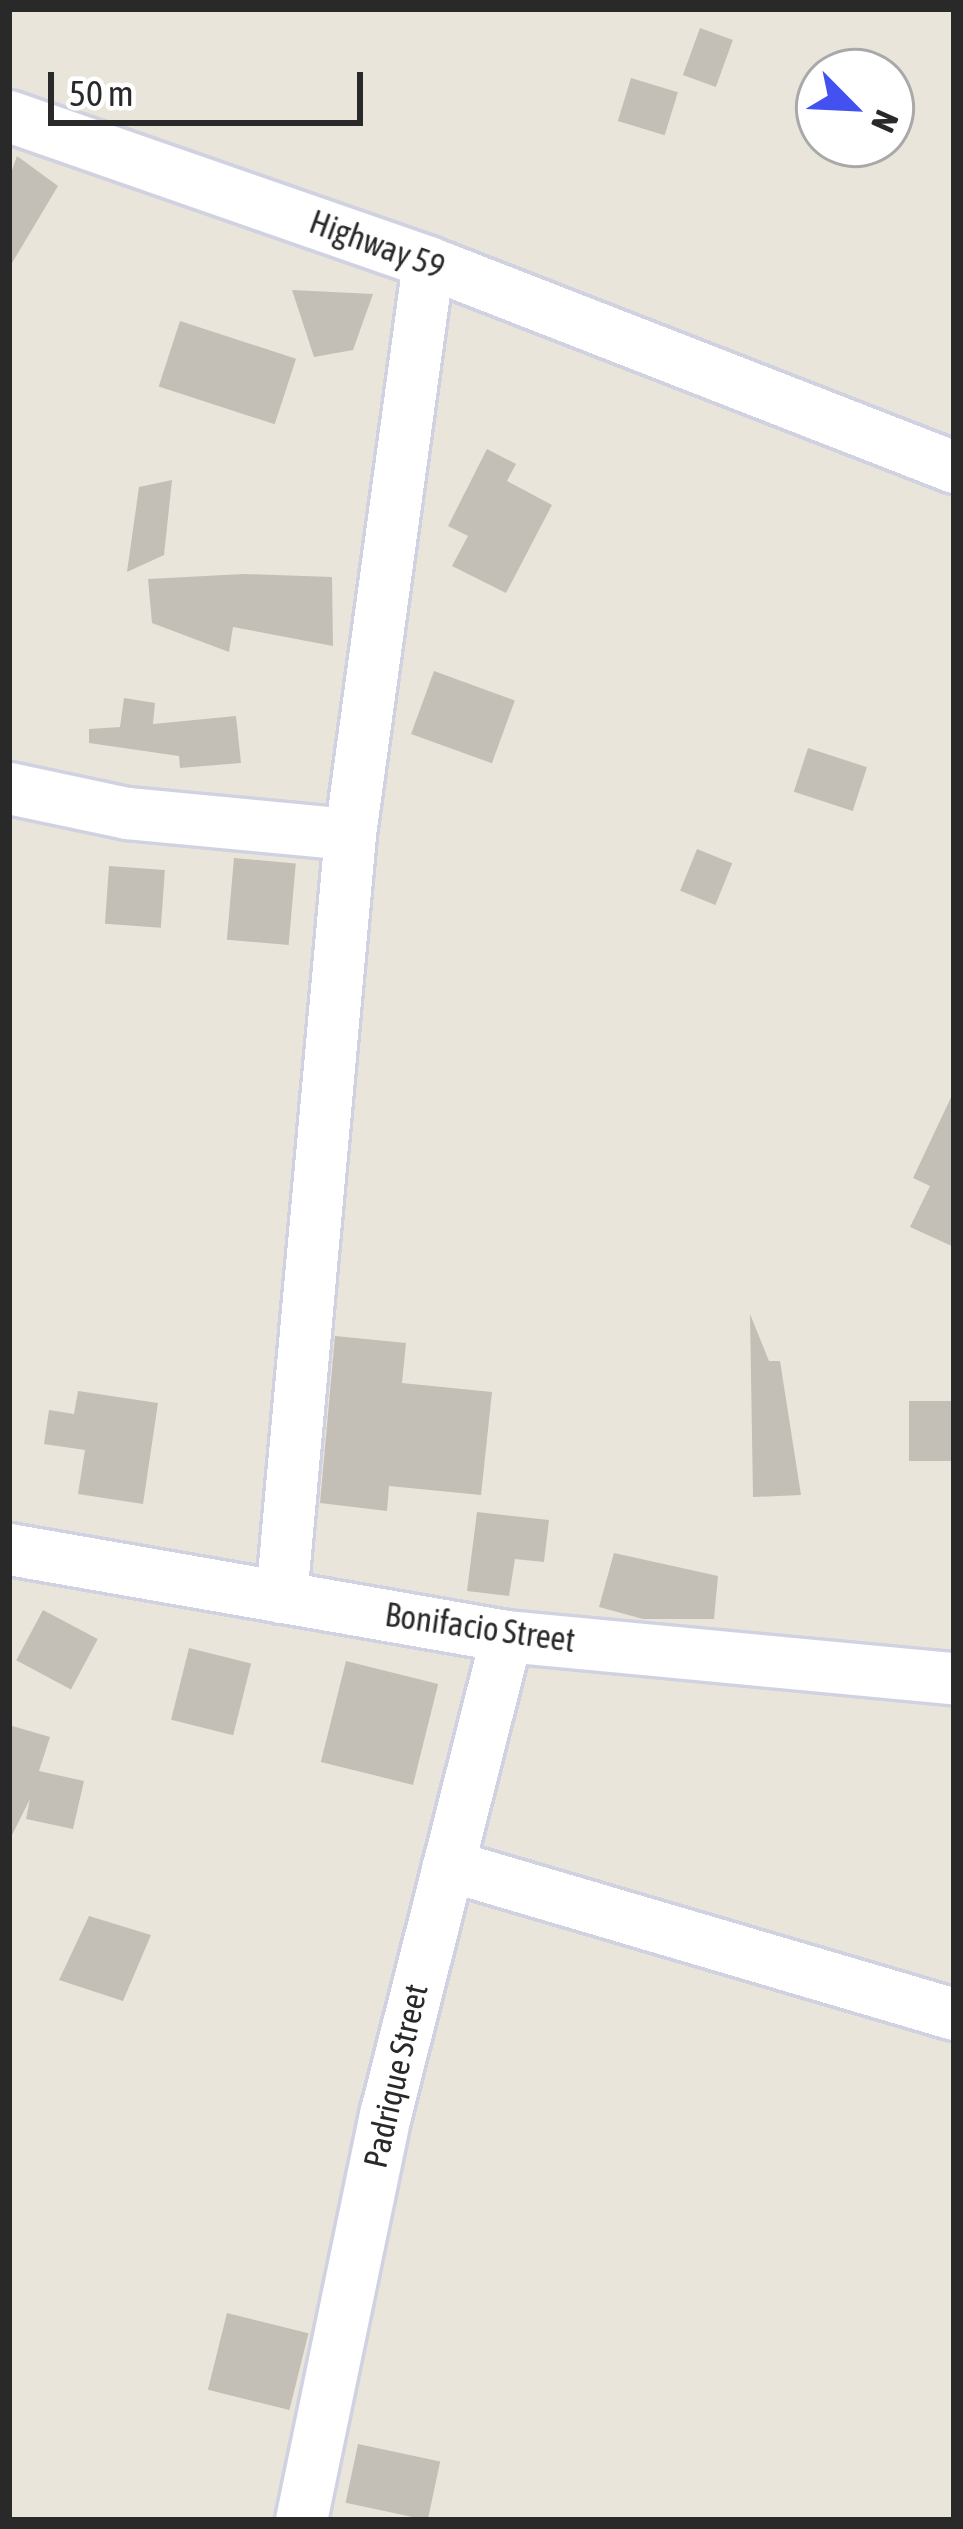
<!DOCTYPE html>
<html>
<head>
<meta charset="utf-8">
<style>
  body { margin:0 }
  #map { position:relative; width:963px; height:2529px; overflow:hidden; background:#eae5db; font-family:"Asap Condensed",sans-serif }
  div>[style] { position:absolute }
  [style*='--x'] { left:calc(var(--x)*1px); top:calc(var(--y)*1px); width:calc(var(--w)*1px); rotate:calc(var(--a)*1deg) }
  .building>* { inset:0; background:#c3bfb7; transform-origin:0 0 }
  .roads { filter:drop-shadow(3px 0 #d0d2e1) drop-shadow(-3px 0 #d0d2e1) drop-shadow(0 3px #d0d2e1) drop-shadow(0 -3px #d0d2e1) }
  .minor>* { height:51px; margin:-25.5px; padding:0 25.5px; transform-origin:25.5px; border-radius:25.5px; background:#fff }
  span { translate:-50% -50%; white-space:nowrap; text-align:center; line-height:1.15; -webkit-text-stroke:9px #fff; paint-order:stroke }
  .street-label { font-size:33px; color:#292929 }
  .frame { position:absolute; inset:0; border:12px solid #292929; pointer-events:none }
  .north { position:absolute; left:795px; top:48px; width:120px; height:120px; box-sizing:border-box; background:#fff; border:3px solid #a9a9a9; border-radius:50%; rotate:114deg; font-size:33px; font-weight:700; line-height:48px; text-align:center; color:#292929 }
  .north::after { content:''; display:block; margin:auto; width:42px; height:54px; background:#4251f0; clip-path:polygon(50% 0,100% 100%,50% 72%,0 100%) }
  .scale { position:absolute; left:48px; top:72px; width:315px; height:54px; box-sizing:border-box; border:6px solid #292929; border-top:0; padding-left:15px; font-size:36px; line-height:42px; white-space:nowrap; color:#292929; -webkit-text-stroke:9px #fff; paint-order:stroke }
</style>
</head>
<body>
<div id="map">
  <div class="building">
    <i style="left:700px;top:28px;width:35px;height:50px;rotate:20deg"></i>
    <i style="left:631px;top:78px;width:49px;height:45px;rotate:17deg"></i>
    <i style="clip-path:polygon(17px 156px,58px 186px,9px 268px,9px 179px)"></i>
    <i style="clip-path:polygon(292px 290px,373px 294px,353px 350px,314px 357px)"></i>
    <i style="left:180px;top:321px;width:122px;height:69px;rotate:18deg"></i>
    <i style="clip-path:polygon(487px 449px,516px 464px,507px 481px,552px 505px,506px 593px,452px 566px,468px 536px,448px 526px)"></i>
    <i style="clip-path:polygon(172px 480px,164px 555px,127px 572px,139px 487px)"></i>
    <i style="clip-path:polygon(243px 574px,332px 577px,333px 646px,233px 627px,229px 652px,152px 623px,148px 579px)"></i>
    <i style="left:434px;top:671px;width:86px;height:67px;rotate:20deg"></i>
    <i style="clip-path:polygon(124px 698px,155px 703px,153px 724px,236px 716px,241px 763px,180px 768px,179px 756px,89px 743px,89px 729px,120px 727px)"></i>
    <i style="left:808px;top:748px;width:62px;height:46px;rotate:18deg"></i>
    <i style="left:697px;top:849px;width:38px;height:45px;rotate:22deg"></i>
    <i style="left:234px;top:858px;width:62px;height:82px;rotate:5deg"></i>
    <i style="left:109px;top:866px;width:56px;height:58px;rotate:4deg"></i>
    <i style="clip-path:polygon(954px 1091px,954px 1247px,910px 1227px,930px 1186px,913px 1178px)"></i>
    <i style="clip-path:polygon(750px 1314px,769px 1361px,780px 1361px,801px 1495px,753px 1497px)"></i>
    <i style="clip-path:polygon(335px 1336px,406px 1343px,402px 1383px,492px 1392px,481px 1495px,389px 1486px,387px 1511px,320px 1503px)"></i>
    <i style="clip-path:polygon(78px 1391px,158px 1403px,143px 1504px,78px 1494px,85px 1450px,44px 1444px,49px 1410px,74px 1414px)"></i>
    <i style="left:954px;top:1401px;width:60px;height:45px;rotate:90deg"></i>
    <i style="clip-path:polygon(477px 1512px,549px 1520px,544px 1562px,515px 1559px,509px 1596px,467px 1591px)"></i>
    <i style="clip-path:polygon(614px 1553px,718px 1576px,714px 1619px,643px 1619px,599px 1607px)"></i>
    <i style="left:43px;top:1610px;width:62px;height:57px;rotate:28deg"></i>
    <i style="left:189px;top:1648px;width:64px;height:74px;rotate:14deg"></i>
    <i style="left:346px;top:1661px;width:95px;height:104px;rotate:14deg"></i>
    <i style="clip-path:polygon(9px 1725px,50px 1737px,39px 1771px,84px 1781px,73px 1829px,26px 1819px,30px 1799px,9px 1841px)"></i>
    <i style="clip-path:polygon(89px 1916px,151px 1935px,123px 2001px,59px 1980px)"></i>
    <i style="left:227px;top:2313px;width:84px;height:79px;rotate:14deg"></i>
    <i style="left:358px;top:2444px;width:84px;height:60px;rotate:12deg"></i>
  </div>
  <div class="roads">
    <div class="minor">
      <i style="--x:9;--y:116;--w:444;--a:19.2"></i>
      <i style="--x:428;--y:262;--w:565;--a:21.29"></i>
      <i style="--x:9;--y:788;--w:121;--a:12"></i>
      <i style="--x:127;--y:813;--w:224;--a:5.4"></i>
      <i style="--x:9;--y:1549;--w:505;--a:9.93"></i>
      <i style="--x:506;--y:1636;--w:450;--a:5.4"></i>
      <i style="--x:281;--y:1597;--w:766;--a:-84.83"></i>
      <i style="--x:350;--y:834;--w:577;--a:-82.23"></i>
      <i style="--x:448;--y:1865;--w:527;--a:16.41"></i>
      <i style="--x:301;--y:2520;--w:414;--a:-78.3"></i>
      <i style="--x:385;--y:2115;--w:494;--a:-75.8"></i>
    </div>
  </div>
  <div class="street-label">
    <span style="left:377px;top:245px;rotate:20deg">Highway 59</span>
    <span style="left:480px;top:1628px;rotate:8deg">Bonifacio Street</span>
    <span style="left:396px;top:2076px;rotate:-77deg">Padrique Street</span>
  </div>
  <div class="frame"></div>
  <div class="north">N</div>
  <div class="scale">50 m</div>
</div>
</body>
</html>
